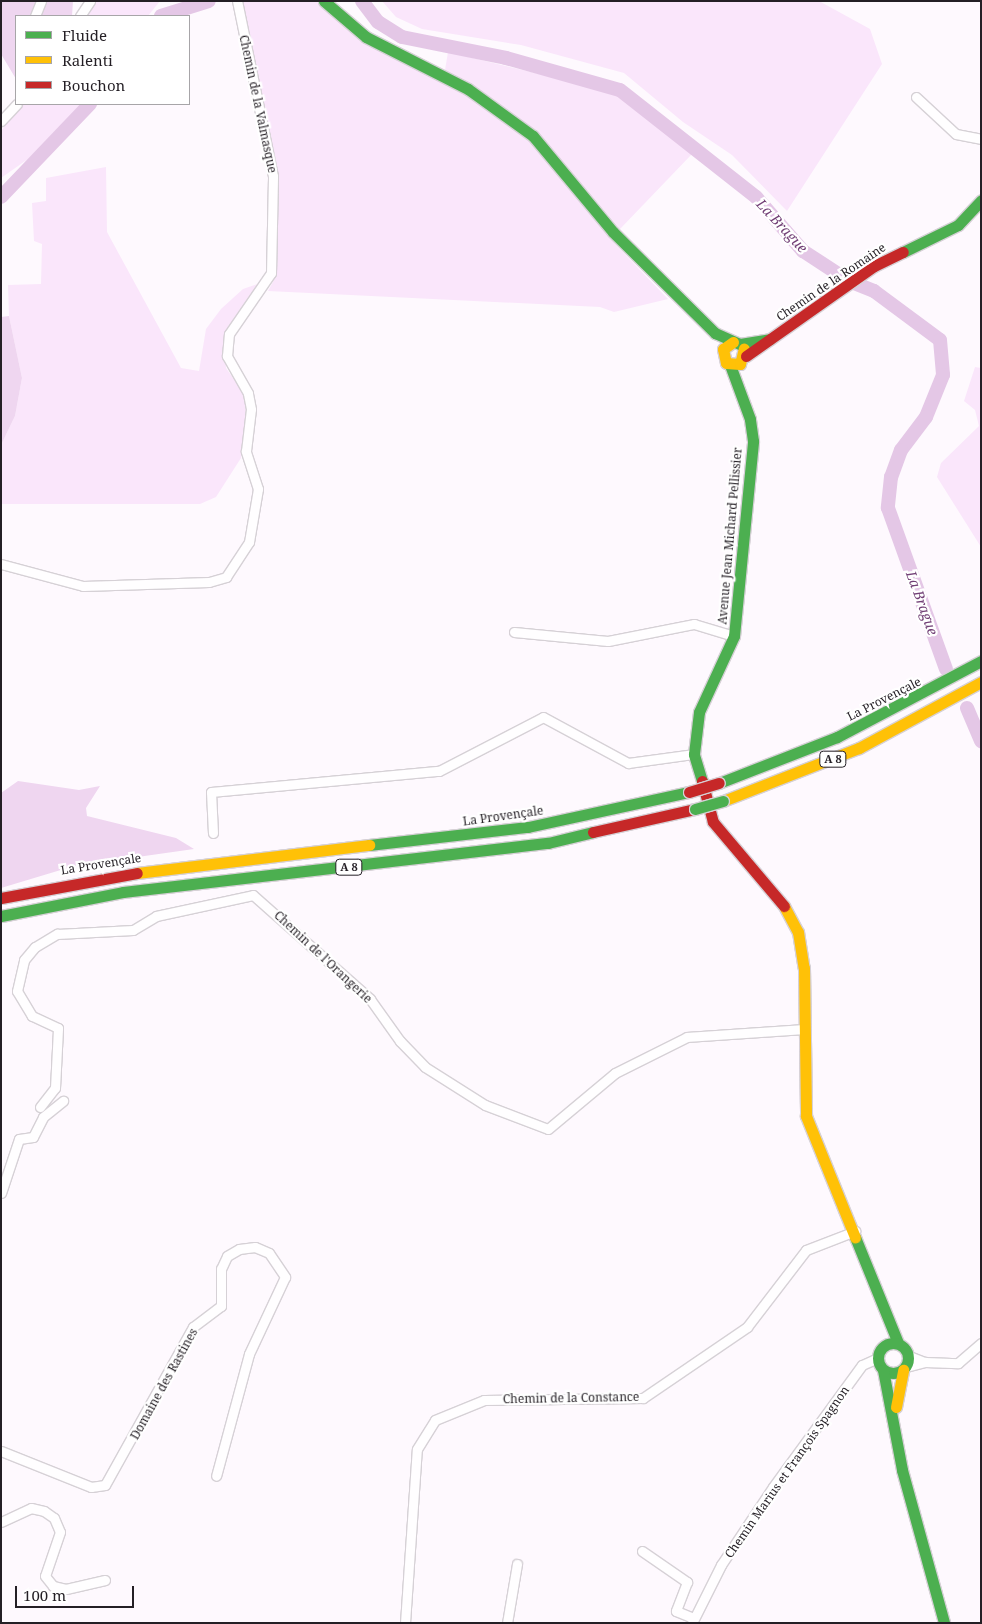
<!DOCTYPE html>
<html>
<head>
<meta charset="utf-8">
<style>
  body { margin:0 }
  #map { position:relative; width:982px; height:1624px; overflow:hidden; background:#fef9fe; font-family:"Noto Serif",serif }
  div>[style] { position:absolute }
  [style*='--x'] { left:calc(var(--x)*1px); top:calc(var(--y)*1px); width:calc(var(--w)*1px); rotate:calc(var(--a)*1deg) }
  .green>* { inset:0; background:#fae6fb }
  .forest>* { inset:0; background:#efd6f0 }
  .river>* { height:14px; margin:-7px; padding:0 7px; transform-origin:7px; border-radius:7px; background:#e4c7e6 }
  .roads { filter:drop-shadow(1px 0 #d6d1d6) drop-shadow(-1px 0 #d6d1d6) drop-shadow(0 1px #d6d1d6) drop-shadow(0 -1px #d6d1d6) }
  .street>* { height:9px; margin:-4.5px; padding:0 4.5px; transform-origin:4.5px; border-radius:4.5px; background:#fffeff }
  .fast>* { height:11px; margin:-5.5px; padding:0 5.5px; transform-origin:5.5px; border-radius:5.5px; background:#4caf50 }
  .fast>.ring { margin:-5.5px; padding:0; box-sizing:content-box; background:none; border:11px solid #4caf50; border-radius:50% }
  .slow>* { height:11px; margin:-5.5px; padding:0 5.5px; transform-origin:5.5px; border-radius:5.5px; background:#ffc107 }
  .jam>* { height:11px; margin:-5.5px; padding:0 5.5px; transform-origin:5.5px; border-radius:5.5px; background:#c62828 }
  .bridges { filter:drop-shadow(1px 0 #d6d1d6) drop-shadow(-1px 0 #d6d1d6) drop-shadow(0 1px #d6d1d6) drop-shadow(0 -1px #d6d1d6) }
  .fast-bridge>* { height:11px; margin:-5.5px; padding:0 5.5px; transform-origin:5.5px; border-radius:5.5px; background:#4caf50 }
  .jam-bridge>* { height:11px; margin:-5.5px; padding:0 5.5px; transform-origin:5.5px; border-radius:5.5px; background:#c62828 }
  span { translate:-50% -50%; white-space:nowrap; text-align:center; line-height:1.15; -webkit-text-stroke:4.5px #fff; paint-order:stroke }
  .shield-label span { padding:1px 4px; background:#fff; border:1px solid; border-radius:4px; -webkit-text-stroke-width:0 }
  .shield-label { font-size:11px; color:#241f25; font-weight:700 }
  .street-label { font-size:12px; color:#241f25 }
  .water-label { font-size:14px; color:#724076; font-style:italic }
  .frame { position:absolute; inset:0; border:2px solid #241f25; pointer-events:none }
  .legend { position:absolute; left:15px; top:15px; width:175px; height:90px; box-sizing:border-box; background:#fff; border:1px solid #a7a5a8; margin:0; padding:6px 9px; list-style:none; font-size:15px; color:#241f25 }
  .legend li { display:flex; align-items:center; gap:10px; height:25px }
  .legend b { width:25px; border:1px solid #a7a5a8 }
  .scale { position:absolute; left:15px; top:1586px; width:119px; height:22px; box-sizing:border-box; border:2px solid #241f25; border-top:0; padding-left:6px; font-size:15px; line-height:18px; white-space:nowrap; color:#241f25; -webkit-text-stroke:4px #fff; paint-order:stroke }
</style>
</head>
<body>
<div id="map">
  <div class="green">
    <i style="clip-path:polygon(96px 1px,160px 1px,148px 16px,85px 16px)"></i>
    <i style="clip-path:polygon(241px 1px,317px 1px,364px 41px,478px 102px,536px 147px,616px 245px,668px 299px,614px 312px,600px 307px,268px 291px,274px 280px,278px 195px)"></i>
    <i style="clip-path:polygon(382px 1px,819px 1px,870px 29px,882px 64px,787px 211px,732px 155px,683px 122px,624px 73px,521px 45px,422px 29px,396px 17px)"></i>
    <i style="clip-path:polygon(448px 52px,614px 92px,692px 154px,620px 229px,537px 131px,445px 70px)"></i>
    <i style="clip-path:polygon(21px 104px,81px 104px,28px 159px,1px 178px,1px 131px)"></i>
    <i style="clip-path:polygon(106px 167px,107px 232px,181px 368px,199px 371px,206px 329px,221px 309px,243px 289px,266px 281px,234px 318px,225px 348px,226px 368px,247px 398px,241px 458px,216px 497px,200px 504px,1px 504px,1px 445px,15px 416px,22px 378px,9px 316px,8px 285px,41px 284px,42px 244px,34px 241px,32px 203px,46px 201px,46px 178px)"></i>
    <i style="clip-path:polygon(975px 367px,981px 368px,981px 547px,937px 477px,941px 463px,979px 426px,975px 410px,964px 401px)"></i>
  </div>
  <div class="forest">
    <i style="clip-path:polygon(1px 1px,73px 1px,72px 16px,16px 16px,16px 79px,1px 54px)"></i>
    <i style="clip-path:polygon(9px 316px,22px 378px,15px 416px,1px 445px,1px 317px)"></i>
    <i style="clip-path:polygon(18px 781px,79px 790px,100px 786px,86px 808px,87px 816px,176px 838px,194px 849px,74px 866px,1px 888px,1px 793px)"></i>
  </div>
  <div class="river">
    <i style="--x:362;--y:1;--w:26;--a:53"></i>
    <i style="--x:378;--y:22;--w:28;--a:32"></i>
    <i style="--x:402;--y:37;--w:106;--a:11.4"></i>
    <i style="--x:506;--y:58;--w:118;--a:15.7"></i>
    <i style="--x:620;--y:90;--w:173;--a:38.2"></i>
    <i style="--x:756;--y:197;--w:72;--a:49"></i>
    <i style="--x:803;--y:251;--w:55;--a:33.1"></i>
    <i style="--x:849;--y:281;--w:27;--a:22"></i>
    <i style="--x:874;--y:291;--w:82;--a:36.6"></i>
    <i style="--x:940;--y:340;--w:35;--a:85"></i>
    <i style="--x:943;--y:375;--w:45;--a:112"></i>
    <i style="--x:926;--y:417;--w:41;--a:127.1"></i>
    <i style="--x:901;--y:450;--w:29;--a:110"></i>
    <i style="--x:891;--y:477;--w:31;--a:96"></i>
    <i style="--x:888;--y:508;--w:171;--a:70.2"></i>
    <i style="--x:161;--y:16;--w:50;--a:-17.4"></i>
    <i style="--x:1;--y:197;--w:129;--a:-46.3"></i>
    <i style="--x:967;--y:708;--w:36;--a:67"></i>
  </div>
  <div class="roads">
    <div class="street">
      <i style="--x:35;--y:16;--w:16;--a:-68"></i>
      <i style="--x:80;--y:16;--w:18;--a:-56"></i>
      <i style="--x:916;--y:97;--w:54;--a:42.8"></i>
      <i style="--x:956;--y:134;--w:25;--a:11"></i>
      <i style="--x:1;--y:121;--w:23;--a:-47"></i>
      <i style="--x:1;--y:564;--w:85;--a:15"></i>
      <i style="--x:83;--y:586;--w:126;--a:-1.8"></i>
      <i style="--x:209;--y:582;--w:18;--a:-16"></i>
      <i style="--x:226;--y:577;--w:42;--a:-56.7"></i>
      <i style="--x:249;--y:542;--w:54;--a:-80.4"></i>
      <i style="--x:258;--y:489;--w:40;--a:-108"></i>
      <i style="--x:246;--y:451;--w:42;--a:-83.2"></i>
      <i style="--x:251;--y:409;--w:16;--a:-101"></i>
      <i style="--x:248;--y:393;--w:43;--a:-119.6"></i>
      <i style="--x:227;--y:356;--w:22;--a:-85"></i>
      <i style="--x:229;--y:334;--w:74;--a:-55.5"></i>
      <i style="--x:271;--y:273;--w:97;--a:-88.8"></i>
      <i style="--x:273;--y:176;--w:179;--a:-101.6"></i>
      <i style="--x:514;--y:632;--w:94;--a:5.5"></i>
      <i style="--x:608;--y:641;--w:88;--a:-11.2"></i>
      <i style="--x:694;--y:624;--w:42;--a:16.7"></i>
      <i style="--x:213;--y:833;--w:41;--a:-92.8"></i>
      <i style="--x:211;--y:792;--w:229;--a:-5.3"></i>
      <i style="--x:439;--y:771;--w:117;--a:-27.4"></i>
      <i style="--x:543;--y:717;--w:97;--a:28.4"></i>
      <i style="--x:628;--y:763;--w:67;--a:-7.8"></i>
      <i style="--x:40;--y:1107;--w:24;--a:-52"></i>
      <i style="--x:55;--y:1088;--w:60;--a:-87.1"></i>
      <i style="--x:58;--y:1028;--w:29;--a:-155"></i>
      <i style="--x:32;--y:1016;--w:29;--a:-121"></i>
      <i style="--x:17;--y:991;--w:32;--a:-77"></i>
      <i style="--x:24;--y:960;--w:17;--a:-50"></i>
      <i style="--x:35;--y:947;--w:26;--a:-31"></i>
      <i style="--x:57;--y:934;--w:76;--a:-3"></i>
      <i style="--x:133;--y:930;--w:27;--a:-31"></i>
      <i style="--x:156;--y:916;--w:99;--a:-12.2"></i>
      <i style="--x:253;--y:895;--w:157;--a:41.6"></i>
      <i style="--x:370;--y:999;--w:52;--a:54.5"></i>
      <i style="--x:400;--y:1041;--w:36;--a:46"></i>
      <i style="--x:425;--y:1067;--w:71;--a:32.3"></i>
      <i style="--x:485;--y:1105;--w:67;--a:20.9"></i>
      <i style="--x:548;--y:1129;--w:87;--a:-39.9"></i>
      <i style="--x:615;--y:1073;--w:80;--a:-26.6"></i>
      <i style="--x:687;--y:1037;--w:117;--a:-3.9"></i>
      <i style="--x:1;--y:1193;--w:57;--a:-71.6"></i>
      <i style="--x:19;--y:1139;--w:14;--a:-8"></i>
      <i style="--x:33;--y:1137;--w:22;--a:-63"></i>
      <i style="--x:43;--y:1117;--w:26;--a:-39"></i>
      <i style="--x:909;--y:1356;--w:17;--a:21"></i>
      <i style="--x:906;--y:1367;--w:20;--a:-15"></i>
      <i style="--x:925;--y:1362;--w:33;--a:2"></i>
      <i style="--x:958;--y:1363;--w:30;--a:-41"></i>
      <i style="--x:1;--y:1451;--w:97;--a:21.8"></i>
      <i style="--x:91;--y:1487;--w:14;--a:-8"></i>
      <i style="--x:105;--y:1485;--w:181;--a:-60.9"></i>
      <i style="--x:193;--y:1327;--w:35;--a:-37"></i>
      <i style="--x:221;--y:1306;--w:37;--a:-90"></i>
      <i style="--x:221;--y:1269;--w:14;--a:-65"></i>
      <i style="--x:227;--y:1256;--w:14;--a:-30"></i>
      <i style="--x:239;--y:1249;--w:16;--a:-7"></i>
      <i style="--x:255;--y:1247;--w:15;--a:23"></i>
      <i style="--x:269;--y:1253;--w:29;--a:56"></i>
      <i style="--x:285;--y:1277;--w:85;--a:115.1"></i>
      <i style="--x:249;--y:1354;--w:126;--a:105.1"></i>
      <i style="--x:1;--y:1522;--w:33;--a:-25"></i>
      <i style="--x:31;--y:1508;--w:13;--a:13"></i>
      <i style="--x:44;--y:1511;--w:12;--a:35"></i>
      <i style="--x:54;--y:1518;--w:15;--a:67"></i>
      <i style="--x:60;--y:1532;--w:46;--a:108.8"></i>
      <i style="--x:45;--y:1576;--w:13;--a:51"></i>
      <i style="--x:53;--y:1586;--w:13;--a:13"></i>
      <i style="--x:66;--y:1589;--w:40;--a:-13"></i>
      <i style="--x:642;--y:1551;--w:55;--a:34.6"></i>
      <i style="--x:687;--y:1582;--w:31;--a:111"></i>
      <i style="--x:676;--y:1611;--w:18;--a:22"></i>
      <i style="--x:405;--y:1623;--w:174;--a:-86.1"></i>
      <i style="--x:417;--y:1449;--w:34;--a:-58"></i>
      <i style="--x:435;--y:1420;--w:53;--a:-22.2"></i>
      <i style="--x:484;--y:1400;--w:159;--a:-0.7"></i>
      <i style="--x:643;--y:1398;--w:126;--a:-34.3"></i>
      <i style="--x:747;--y:1327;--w:97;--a:-52.5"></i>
      <i style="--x:806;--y:1250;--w:53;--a:-21.2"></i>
      <i style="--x:507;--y:1623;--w:60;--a:-80.4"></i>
      <i style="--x:692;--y:1623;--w:65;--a:-63.4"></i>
      <i style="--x:721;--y:1565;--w:94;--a:-56.3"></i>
      <i style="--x:773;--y:1487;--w:151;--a:-53.9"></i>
      <i style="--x:862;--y:1365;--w:17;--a:-24"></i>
    </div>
    <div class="fast">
      <i style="--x:324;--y:1;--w:55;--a:40.6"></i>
      <i style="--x:366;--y:37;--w:114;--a:27"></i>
      <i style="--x:468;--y:89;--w:80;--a:35.9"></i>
      <i style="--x:533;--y:136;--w:125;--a:50.2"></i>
      <i style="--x:613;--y:232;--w:144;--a:44.7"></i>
      <i style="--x:715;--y:333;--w:27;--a:24"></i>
      <i style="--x:740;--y:344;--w:30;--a:-9"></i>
      <i style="--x:903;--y:252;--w:61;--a:-26.1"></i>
      <i style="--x:958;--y:225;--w:34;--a:-47"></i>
      <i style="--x:702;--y:781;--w:28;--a:-107"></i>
      <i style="--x:694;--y:754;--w:42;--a:-83.2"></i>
      <i style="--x:699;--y:712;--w:84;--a:-65.3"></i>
      <i style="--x:734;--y:636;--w:196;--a:-84.4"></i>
      <i style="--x:753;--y:441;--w:22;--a:-98"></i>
      <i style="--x:750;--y:419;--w:58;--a:-110.3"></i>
      <i style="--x:719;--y:783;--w:127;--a:-21.3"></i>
      <i style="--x:837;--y:737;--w:163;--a:-27.8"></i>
      <i style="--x:369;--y:845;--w:160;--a:-6.5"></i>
      <i style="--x:528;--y:827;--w:165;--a:-12.3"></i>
      <i style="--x:1;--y:916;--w:124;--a:-11.1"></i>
      <i style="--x:123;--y:892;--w:428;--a:-6.6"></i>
      <i style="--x:548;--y:843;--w:46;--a:-13.7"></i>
      <i style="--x:855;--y:1237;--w:114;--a:67.9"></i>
      <i class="ring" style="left:878px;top:1343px;width:19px;height:19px"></i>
      <i style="--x:883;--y:1370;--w:102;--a:79.2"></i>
      <i style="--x:902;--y:1470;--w:159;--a:74.6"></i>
    </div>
    <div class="slow">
      <i style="--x:733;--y:342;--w:12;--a:145"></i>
      <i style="--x:723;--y:349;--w:14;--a:78"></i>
      <i style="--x:726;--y:363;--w:14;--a:4"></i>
      <i style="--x:740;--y:364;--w:16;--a:-76"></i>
      <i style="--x:723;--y:801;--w:146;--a:-21.3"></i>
      <i style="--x:859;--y:748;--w:139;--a:-28.4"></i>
      <i style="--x:137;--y:873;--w:234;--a:-6.9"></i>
      <i style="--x:784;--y:906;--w:30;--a:62"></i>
      <i style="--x:798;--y:932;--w:36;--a:81"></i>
      <i style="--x:804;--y:968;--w:148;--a:89.2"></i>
      <i style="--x:806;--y:1116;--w:131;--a:68"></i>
      <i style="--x:896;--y:1407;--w:38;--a:-79"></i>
    </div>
    <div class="jam">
      <i style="--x:746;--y:356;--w:156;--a:-35.1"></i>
      <i style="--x:874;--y:266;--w:32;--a:-26"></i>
      <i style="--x:702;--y:781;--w:42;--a:75"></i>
      <i style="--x:713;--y:822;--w:110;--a:49.8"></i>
      <i style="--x:593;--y:832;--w:105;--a:-12.7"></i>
      <i style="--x:1;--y:898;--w:138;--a:-10.4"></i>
    </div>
  </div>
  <div class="bridges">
    <div class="fast-bridge">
      <i style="--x:695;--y:809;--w:29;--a:-16"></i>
    </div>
    <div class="jam-bridge">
      <i style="--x:689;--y:792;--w:31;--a:-17"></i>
    </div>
  </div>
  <div class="shield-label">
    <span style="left:833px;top:759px">A 8</span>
    <span style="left:349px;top:867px">A 8</span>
  </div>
  <div class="street-label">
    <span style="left:258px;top:104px;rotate:78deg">Chemin de la Valmasque</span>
    <span style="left:831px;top:282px;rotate:-34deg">Chemin de la Romaine</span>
    <span style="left:730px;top:536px;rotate:-85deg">Avenue Jean Michard Pellissier</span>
    <span style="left:884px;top:699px;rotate:-27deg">La Provençale</span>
    <span style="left:503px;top:816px;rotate:-8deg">La Provençale</span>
    <span style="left:101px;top:864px;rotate:-9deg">La Provençale</span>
    <span style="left:323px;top:957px;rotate:43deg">Chemin de l'Orangerie</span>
    <span style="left:164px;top:1384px;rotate:-61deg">Domaine des Rastines</span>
    <span style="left:571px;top:1398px;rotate:-1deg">Chemin de la Constance</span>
    <span style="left:787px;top:1472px;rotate:-55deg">Chemin Marius et François Spagnon</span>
  </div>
  <div class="water-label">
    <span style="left:782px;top:226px;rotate:47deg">La Brague</span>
    <span style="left:922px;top:603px;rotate:70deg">La Brague</span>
  </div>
  <div class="frame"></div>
  <ul class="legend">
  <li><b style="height:6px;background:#4caf50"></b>Fluide</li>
  <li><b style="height:6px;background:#ffc107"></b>Ralenti</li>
  <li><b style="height:6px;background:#c62828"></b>Bouchon</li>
  </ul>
  <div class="scale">100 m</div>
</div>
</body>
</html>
